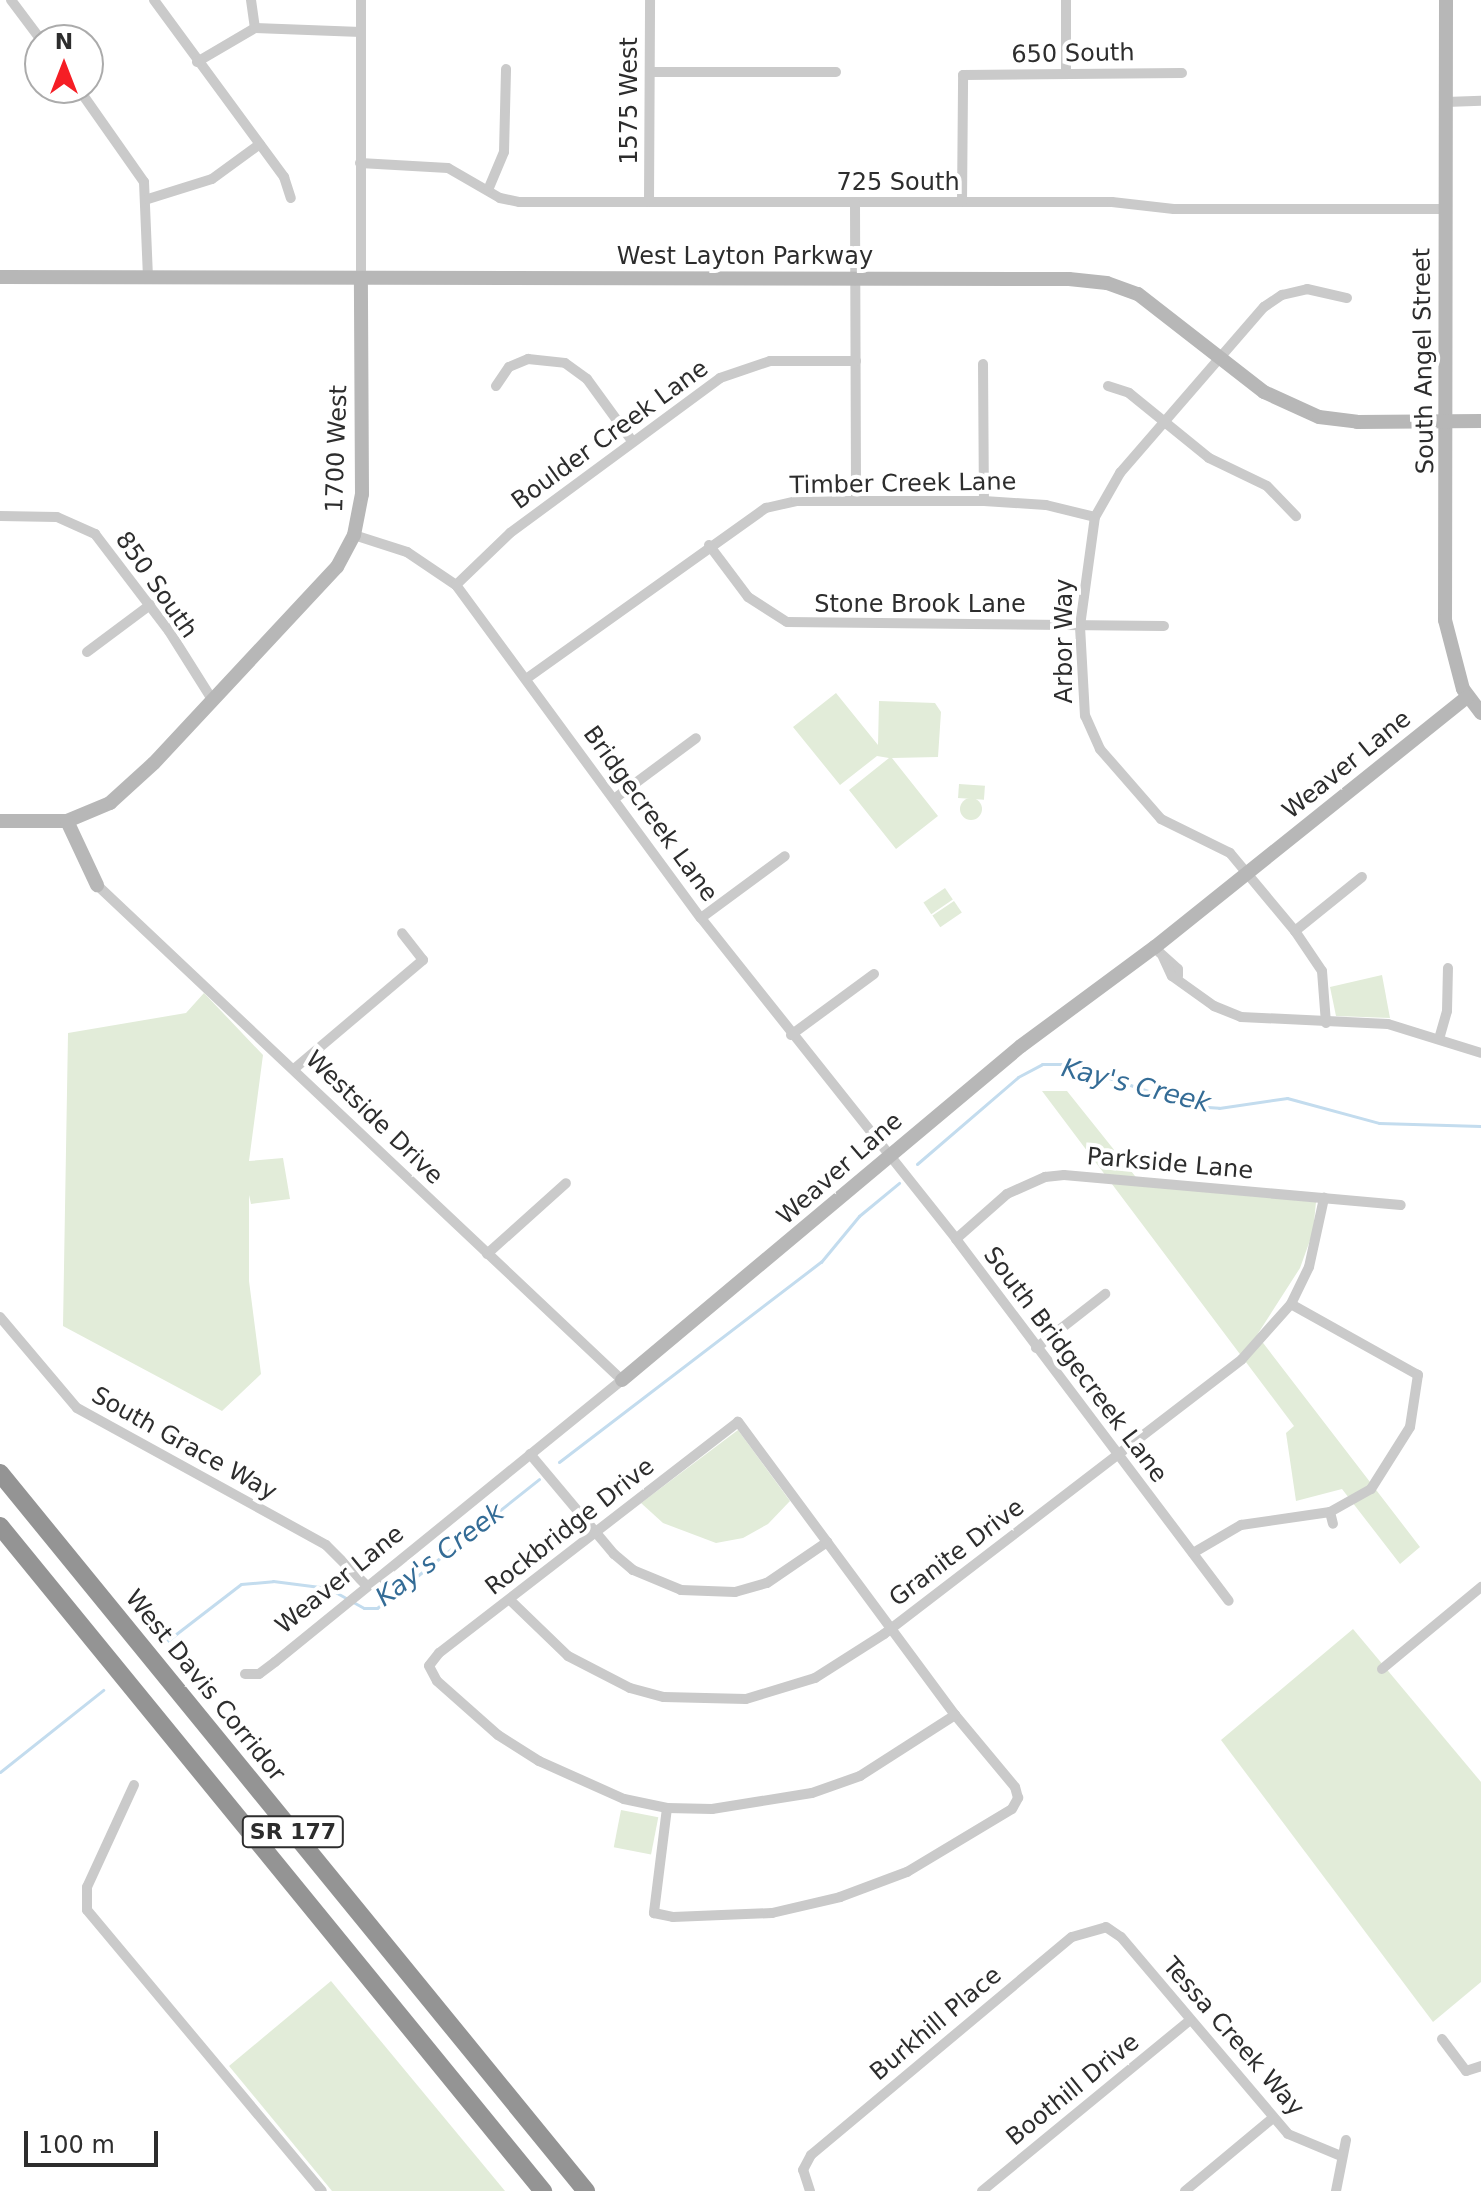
<!DOCTYPE html>
<html>
<head>
<meta charset="utf-8">
<style>
  body { margin:0 }
  #map { position:relative; width:1481px; height:2191px; overflow:hidden; background:#fff; font-family:"DejaVu Sans",sans-serif }
  div>[style] { position:absolute }
  [style*='--x'] { left:calc(var(--x)*1px); top:calc(var(--y)*1px); width:calc(var(--w)*1px); rotate:calc(var(--a)*1deg) }
  .green>* { inset:0; background:#e2ecd9; transform-origin:0 0 }
  .round { border-radius:50% }
  .stream>* { height:3px; margin:-1.5px; padding:0 1.5px; transform-origin:1.5px; border-radius:1.5px; background:#c3dcee }
  .street>* { height:10px; margin:-5px; padding:0 5px; transform-origin:5px; border-radius:5px; background:#cacaca }
  .secondary>* { height:14px; margin:-7px; padding:0 7px; transform-origin:7px; border-radius:7px; background:#b7b7b7 }
  .highway>* { height:18px; margin:-9px; padding:0 9px; transform-origin:9px; border-radius:9px; background:#949494 }
  span { translate:-50% -50%; white-space:nowrap; text-align:center; line-height:1.15; -webkit-text-stroke:8px #fff; paint-order:stroke }
  .shield-label span { padding:2px 6px; background:#fff; border:2px solid; border-radius:6px; -webkit-text-stroke-width:0 }
  .shield-label { font-size:22px; color:#2d2d2d; font-weight:700 }
  .street-label { font-size:24px; color:#2d2d2d }
  .water-label { font-size:26px; color:#346c96; font-style:italic }
  .north { position:absolute; left:24px; top:24px; width:80px; height:80px; box-sizing:border-box; background:#fff; border:2px solid #ababab; border-radius:50%; rotate:0deg; font-size:22px; font-weight:700; line-height:32px; text-align:center; color:#2d2d2d }
  .north::after { content:''; display:block; margin:auto; width:28px; height:36px; background:#f51e25; clip-path:polygon(50% 0,100% 100%,50% 72%,0 100%) }
  .scale { position:absolute; left:24px; top:2131px; width:134px; height:36px; box-sizing:border-box; border:4px solid #2d2d2d; border-top:0; padding-left:10px; font-size:24px; line-height:28px; white-space:nowrap; color:#2d2d2d; -webkit-text-stroke:6px #fff; paint-order:stroke }
</style>
</head>
<body>
<div id="map">
  <div class="green">
    <i style="clip-path:polygon(836px 693px,878px 745px,879px 701px,935px 703px,941px 712px,938px 757px,892px 758px,938px 816px,896px 849px,849px 790px,889px 758px,877px 756px,840px 785px,793px 727px)"></i>
    <i style="left:959px;top:784px;width:26px;height:14px;rotate:4deg"></i>
    <i class="round" style="left:960px;top:798px;width:22px;height:22px"></i>
    <i style="left:945px;top:888px;width:14px;height:26px;rotate:56deg"></i>
    <i style="left:954px;top:901px;width:14px;height:26px;rotate:56deg"></i>
    <i style="clip-path:polygon(1382px 975px,1390px 1018px,1336px 1016px,1330px 987px)"></i>
    <i style="clip-path:polygon(204px 993px,263px 1055px,249px 1161px,283px 1158px,290px 1199px,251px 1204px,249px 1195px,249px 1281px,261px 1374px,222px 1411px,63px 1326px,68px 1033px,186px 1013px)"></i>
    <i style="clip-path:polygon(1042px 1091px,1067px 1091px,1143px 1186px,1316px 1202px,1313px 1232px,1300px 1268px,1257px 1335px,1420px 1547px,1400px 1564px,1342px 1489px,1296px 1501px,1286px 1433px,1294px 1426px)"></i>
    <i style="clip-path:polygon(738px 1430px,790px 1501px,768px 1524px,743px 1538px,716px 1543px,663px 1523px,641px 1503px)"></i>
    <i style="clip-path:polygon(1353px 1629px,1481px 1782px,1481px 1982px,1433px 2022px,1221px 1740px)"></i>
    <i style="left:621px;top:1810px;width:38px;height:38px;rotate:11deg"></i>
    <i style="clip-path:polygon(331px 1981px,505px 2191px,332px 2191px,229px 2066px)"></i>
  </div>
  <div class="stream">
    <i style="--x:917;--y:1164;--w:133;--a:-40.7"></i>
    <i style="--x:1018;--y:1077;--w:27;--a:-28"></i>
    <i style="--x:1042;--y:1064;--w:25;--a:0"></i>
    <i style="--x:1067;--y:1064;--w:133;--a:18.4"></i>
    <i style="--x:1193;--y:1106;--w:26;--a:4"></i>
    <i style="--x:1219;--y:1108;--w:69;--a:-8.4"></i>
    <i style="--x:1287;--y:1098;--w:95;--a:15.2"></i>
    <i style="--x:1379;--y:1123;--w:102;--a:1.7"></i>
    <i style="--x:559;--y:1462;--w:330;--a:-37.4"></i>
    <i style="--x:821;--y:1262;--w:60;--a:-50.4"></i>
    <i style="--x:859;--y:1216;--w:52;--a:-39.5"></i>
    <i style="--x:167;--y:1641;--w:93;--a:-37.6"></i>
    <i style="--x:241;--y:1584;--w:32;--a:-5"></i>
    <i style="--x:273;--y:1581;--w:55;--a:7.3"></i>
    <i style="--x:328;--y:1588;--w:41;--a:29.1"></i>
    <i style="--x:364;--y:1608;--w:13;--a:0"></i>
    <i style="--x:377;--y:1608;--w:207;--a:-38.5"></i>
    <i style="--x:0;--y:1772;--w:132;--a:-38.5"></i>
  </div>
  <div class="street">
    <i style="--x:11;--y:0;--w:50;--a:53.1"></i>
    <i style="--x:154;--y:0;--w:220;--a:53.7"></i>
    <i style="--x:284;--y:177;--w:22;--a:72"></i>
    <i style="--x:251;--y:0;--w:28;--a:82"></i>
    <i style="--x:1066;--y:0;--w:74;--a:90"></i>
    <i style="--x:197;--y:62;--w:67;--a:-30.4"></i>
    <i style="--x:255;--y:28;--w:106;--a:2.2"></i>
    <i style="--x:651;--y:72;--w:185;--a:0"></i>
    <i style="--x:78;--y:88;--w:115;--a:54.9"></i>
    <i style="--x:144;--y:182;--w:96;--a:87.6"></i>
    <i style="--x:1446;--y:102;--w:35;--a:-2"></i>
    <i style="--x:360;--y:163;--w:88;--a:3.3"></i>
    <i style="--x:448;--y:168;--w:60;--a:30"></i>
    <i style="--x:500;--y:198;--w:19;--a:12"></i>
    <i style="--x:519;--y:202;--w:593;--a:0"></i>
    <i style="--x:1112;--y:202;--w:62;--a:6.4"></i>
    <i style="--x:1174;--y:209;--w:271;--a:0"></i>
    <i style="--x:488;--y:190;--w:41;--a:-67.2"></i>
    <i style="--x:504;--y:152;--w:83;--a:-88.6"></i>
    <i style="--x:148;--y:199;--w:67;--a:-17.4"></i>
    <i style="--x:212;--y:179;--w:59;--a:-36.1"></i>
    <i style="--x:649;--y:202;--w:202;--a:-89.7"></i>
    <i style="--x:962;--y:202;--w:127;--a:-89.5"></i>
    <i style="--x:963;--y:75;--w:219;--a:-0.5"></i>
    <i style="--x:855;--y:203;--w:298;--a:89.8"></i>
    <i style="--x:361;--y:278;--w:278;--a:-90"></i>
    <i style="--x:983;--y:364;--w:137;--a:89.6"></i>
    <i style="--x:496;--y:386;--w:23;--a:-56"></i>
    <i style="--x:509;--y:367;--w:21;--a:-23"></i>
    <i style="--x:528;--y:359;--w:37;--a:6"></i>
    <i style="--x:565;--y:363;--w:27;--a:36"></i>
    <i style="--x:587;--y:379;--w:77;--a:54"></i>
    <i style="--x:1108;--y:386;--w:22;--a:18"></i>
    <i style="--x:1129;--y:393;--w:103;--a:39.1"></i>
    <i style="--x:1209;--y:458;--w:64;--a:25.8"></i>
    <i style="--x:1267;--y:486;--w:42;--a:46"></i>
    <i style="--x:0;--y:516;--w:57;--a:1"></i>
    <i style="--x:57;--y:517;--w:42;--a:24.1"></i>
    <i style="--x:95;--y:534;--w:122;--a:52.7"></i>
    <i style="--x:169;--y:631;--w:83;--a:57.8"></i>
    <i style="--x:354;--y:535;--w:56;--a:17.8"></i>
    <i style="--x:407;--y:552;--w:59;--a:34"></i>
    <i style="--x:456;--y:585;--w:413;--a:53.7"></i>
    <i style="--x:701;--y:918;--w:410;--a:51.5"></i>
    <i style="--x:956;--y:1239;--w:453;--a:53"></i>
    <i style="--x:709;--y:545;--w:65;--a:53.1"></i>
    <i style="--x:748;--y:597;--w:46;--a:32.7"></i>
    <i style="--x:787;--y:622;--w:377;--a:0.6"></i>
    <i style="--x:456;--y:585;--w:75;--a:-43.9"></i>
    <i style="--x:510;--y:533;--w:261;--a:-36.4"></i>
    <i style="--x:720;--y:378;--w:53;--a:-18.8"></i>
    <i style="--x:770;--y:361;--w:86;--a:0"></i>
    <i style="--x:87;--y:652;--w:79;--a:-36.7"></i>
    <i style="--x:526;--y:679;--w:295;--a:-35.5"></i>
    <i style="--x:766;--y:508;--w:31;--a:-13"></i>
    <i style="--x:796;--y:501;--w:188;--a:0"></i>
    <i style="--x:984;--y:501;--w:62;--a:3.7"></i>
    <i style="--x:1046;--y:505;--w:50;--a:13.8"></i>
    <i style="--x:614;--y:799;--w:102;--a:-36.6"></i>
    <i style="--x:97;--y:885;--w:722;--a:43.32"></i>
    <i style="--x:622;--y:1380;--w:447;--a:140.9"></i>
    <i style="--x:275;--y:1662;--w:20;--a:143"></i>
    <i style="--x:259;--y:1674;--w:14;--a:180"></i>
    <i style="--x:701;--y:918;--w:104;--a:-36.4"></i>
    <i style="--x:1295;--y:931;--w:86;--a:-38.9"></i>
    <i style="--x:1159;--y:952;--w:25;--a:42"></i>
    <i style="--x:1178;--y:969;--w:7;--a:90"></i>
    <i style="--x:1163;--y:957;--w:21;--a:65"></i>
    <i style="--x:1172;--y:976;--w:52;--a:35.5"></i>
    <i style="--x:1214;--y:1006;--w:29;--a:22"></i>
    <i style="--x:1241;--y:1017;--w:147;--a:2.7"></i>
    <i style="--x:1388;--y:1024;--w:97;--a:17.3"></i>
    <i style="--x:1326;--y:1023;--w:52;--a:-94.4"></i>
    <i style="--x:1322;--y:971;--w:48;--a:-124"></i>
    <i style="--x:1295;--y:931;--w:102;--a:-129.8"></i>
    <i style="--x:1230;--y:853;--w:77;--a:-153.8"></i>
    <i style="--x:1161;--y:819;--w:93;--a:-131.1"></i>
    <i style="--x:1100;--y:749;--w:36;--a:-114"></i>
    <i style="--x:1085;--y:716;--w:90;--a:-93.2"></i>
    <i style="--x:1080;--y:626;--w:110;--a:-82.2"></i>
    <i style="--x:1095;--y:517;--w:51;--a:-60.4"></i>
    <i style="--x:1120;--y:473;--w:220;--a:-49.1"></i>
    <i style="--x:1264;--y:307;--w:22;--a:-34"></i>
    <i style="--x:1282;--y:295;--w:26;--a:-13"></i>
    <i style="--x:1307;--y:289;--w:41;--a:12.7"></i>
    <i style="--x:791;--y:1035;--w:103;--a:-36.3"></i>
    <i style="--x:1439;--y:1039;--w:29;--a:-74"></i>
    <i style="--x:1447;--y:1011;--w:43;--a:-88.7"></i>
    <i style="--x:294;--y:1069;--w:169;--a:-40.2"></i>
    <i style="--x:423;--y:960;--w:34;--a:-128"></i>
    <i style="--x:956;--y:1239;--w:68;--a:-41.4"></i>
    <i style="--x:1007;--y:1194;--w:42;--a:-24.1"></i>
    <i style="--x:1045;--y:1177;--w:19;--a:-6"></i>
    <i style="--x:1064;--y:1175;--w:338;--a:5.1"></i>
    <i style="--x:487;--y:1254;--w:106;--a:-41.9"></i>
    <i style="--x:0;--y:1317;--w:119;--a:49.8"></i>
    <i style="--x:77;--y:1408;--w:284;--a:28.8"></i>
    <i style="--x:326;--y:1545;--w:58;--a:45"></i>
    <i style="--x:1036;--y:1348;--w:88;--a:-38"></i>
    <i style="--x:530;--y:1454;--w:131;--a:50"></i>
    <i style="--x:614;--y:1554;--w:25;--a:40"></i>
    <i style="--x:633;--y:1570;--w:52;--a:22.6"></i>
    <i style="--x:681;--y:1590;--w:54;--a:2.1"></i>
    <i style="--x:735;--y:1592;--w:33;--a:-16"></i>
    <i style="--x:767;--y:1583;--w:73;--a:-34.3"></i>
    <i style="--x:1330;--y:1512;--w:12;--a:76"></i>
    <i style="--x:1193;--y:1553;--w:56;--a:-30.3"></i>
    <i style="--x:1241;--y:1525;--w:90;--a:-8.3"></i>
    <i style="--x:1330;--y:1512;--w:47;--a:-29.3"></i>
    <i style="--x:1371;--y:1489;--w:73;--a:-57.8"></i>
    <i style="--x:1410;--y:1427;--w:53;--a:-81.3"></i>
    <i style="--x:1418;--y:1375;--w:145;--a:-150.8"></i>
    <i style="--x:510;--y:1600;--w:81;--a:44"></i>
    <i style="--x:568;--y:1656;--w:70;--a:27.3"></i>
    <i style="--x:630;--y:1688;--w:35;--a:15"></i>
    <i style="--x:664;--y:1697;--w:82;--a:1.4"></i>
    <i style="--x:746;--y:1699;--w:72;--a:-16.9"></i>
    <i style="--x:815;--y:1678;--w:82;--a:-32.5"></i>
    <i style="--x:884;--y:1634;--w:451;--a:-37.5"></i>
    <i style="--x:1242;--y:1359;--w:74;--a:-48.3"></i>
    <i style="--x:1291;--y:1304;--w:41;--a:-64.1"></i>
    <i style="--x:1309;--y:1267;--w:71;--a:-77.7"></i>
    <i style="--x:1382;--y:1669;--w:129;--a:-39.6"></i>
    <i style="--x:134;--y:1785;--w:112;--a:114.7"></i>
    <i style="--x:87;--y:1887;--w:23;--a:90"></i>
    <i style="--x:87;--y:1910;--w:366;--a:50.1"></i>
    <i style="--x:667;--y:1808;--w:106;--a:97.1"></i>
    <i style="--x:654;--y:1913;--w:19;--a:12"></i>
    <i style="--x:673;--y:1917;--w:99;--a:-2.3"></i>
    <i style="--x:772;--y:1913;--w:70;--a:-13.2"></i>
    <i style="--x:840;--y:1897;--w:72;--a:-20.5"></i>
    <i style="--x:907;--y:1872;--w:122;--a:-31"></i>
    <i style="--x:1012;--y:1809;--w:13;--a:-61"></i>
    <i style="--x:1018;--y:1798;--w:11;--a:-105"></i>
    <i style="--x:1015;--y:1787;--w:94;--a:-129.8"></i>
    <i style="--x:955;--y:1715;--w:365;--a:-126.5"></i>
    <i style="--x:738;--y:1422;--w:378;--a:142.3"></i>
    <i style="--x:439;--y:1653;--w:16;--a:128"></i>
    <i style="--x:429;--y:1666;--w:17;--a:62"></i>
    <i style="--x:437;--y:1681;--w:81;--a:41.5"></i>
    <i style="--x:498;--y:1735;--w:49;--a:32.4"></i>
    <i style="--x:539;--y:1761;--w:93;--a:24.1"></i>
    <i style="--x:624;--y:1799;--w:44;--a:11.8"></i>
    <i style="--x:667;--y:1808;--w:45;--a:1.3"></i>
    <i style="--x:712;--y:1809;--w:101;--a:-9.1"></i>
    <i style="--x:812;--y:1793;--w:51;--a:-19.5"></i>
    <i style="--x:860;--y:1776;--w:113;--a:-32.7"></i>
    <i style="--x:1442;--y:2039;--w:40;--a:53"></i>
    <i style="--x:1466;--y:2071;--w:16;--a:-18"></i>
    <i style="--x:810;--y:2191;--w:22;--a:-108"></i>
    <i style="--x:803;--y:2170;--w:17;--a:-62"></i>
    <i style="--x:811;--y:2155;--w:340;--a:-39.9"></i>
    <i style="--x:1072;--y:1937;--w:35;--a:-16"></i>
    <i style="--x:1106;--y:1927;--w:18;--a:34"></i>
    <i style="--x:1121;--y:1937;--w:258;--a:49.7"></i>
    <i style="--x:1288;--y:2134;--w:57;--a:22.5"></i>
    <i style="--x:982;--y:2191;--w:269;--a:-39.4"></i>
    <i style="--x:1185;--y:2191;--w:114;--a:-39.7"></i>
    <i style="--x:1336;--y:2191;--w:52;--a:-78.9"></i>
  </div>
  <div class="secondary">
    <i style="--x:1446;--y:0;--w:620;--a:90.09"></i>
    <i style="--x:1445;--y:620;--w:71;--a:75.4"></i>
    <i style="--x:1463;--y:689;--w:30;--a:53"></i>
    <i style="--x:0;--y:277;--w:1069;--a:0.11"></i>
    <i style="--x:1069;--y:279;--w:38;--a:6"></i>
    <i style="--x:1107;--y:283;--w:33;--a:20"></i>
    <i style="--x:1138;--y:294;--w:160;--a:37.9"></i>
    <i style="--x:1264;--y:392;--w:60;--a:24.4"></i>
    <i style="--x:1319;--y:417;--w:38;--a:7"></i>
    <i style="--x:1357;--y:422;--w:124;--a:-0.5"></i>
    <i style="--x:0;--y:821;--w:67;--a:0"></i>
    <i style="--x:67;--y:821;--w:47;--a:-22.7"></i>
    <i style="--x:110;--y:803;--w:59;--a:-42.3"></i>
    <i style="--x:154;--y:763;--w:268;--a:-47"></i>
    <i style="--x:337;--y:567;--w:36;--a:-62"></i>
    <i style="--x:354;--y:535;--w:42;--a:-79"></i>
    <i style="--x:362;--y:494;--w:216;--a:-90.3"></i>
    <i style="--x:67;--y:821;--w:71;--a:64.9"></i>
    <i style="--x:622;--y:1380;--w:520;--a:-39.93"></i>
    <i style="--x:1021;--y:1046;--w:167;--a:-36.5"></i>
    <i style="--x:1155;--y:947;--w:400;--a:-38.7"></i>
  </div>
  <div class="highway">
    <i style="--x:0;--y:1473;--w:927;--a:50.78"></i>
    <i style="--x:0;--y:1526;--w:859;--a:50.77"></i>
  </div>
  <div class="shield-label">
    <span style="left:293px;top:1832px">SR 177</span>
  </div>
  <div class="street-label">
    <span style="left:1073px;top:54px;rotate:-1deg">650 South</span>
    <span style="left:630px;top:101px;rotate:-90deg">1575 West</span>
    <span style="left:898px;top:183px">725 South</span>
    <span style="left:745px;top:257px">West Layton Parkway</span>
    <span style="left:1424px;top:361px;rotate:-91deg">South Angel Street</span>
    <span style="left:610px;top:435px;rotate:-36deg">Boulder Creek Lane</span>
    <span style="left:337px;top:449px;rotate:-88deg">1700 West</span>
    <span style="left:903px;top:484px;rotate:-1deg">Timber Creek Lane</span>
    <span style="left:156px;top:585px;rotate:55deg">850 South</span>
    <span style="left:920px;top:605px">Stone Brook Lane</span>
    <span style="left:1065px;top:641px;rotate:-90deg">Arbor Way</span>
    <span style="left:1347px;top:765px;rotate:-39deg">Weaver Lane</span>
    <span style="left:650px;top:814px;rotate:54deg">Bridgecreek Lane</span>
    <span style="left:374px;top:1118px;rotate:44deg">Westside Drive</span>
    <span style="left:1170px;top:1164px;rotate:5deg">Parkside Lane</span>
    <span style="left:840px;top:1169px;rotate:-41deg">Weaver Lane</span>
    <span style="left:1075px;top:1365px;rotate:53deg">South Bridgecreek Lane</span>
    <span style="left:184px;top:1444px;rotate:29deg">South Grace Way</span>
    <span style="left:570px;top:1527px;rotate:-38deg">Rockbridge Drive</span>
    <span style="left:957px;top:1553px;rotate:-37deg">Granite Drive</span>
    <span style="left:340px;top:1580px;rotate:-39deg">Weaver Lane</span>
    <span style="left:205px;top:1686px;rotate:51deg">West Davis Corridor</span>
    <span style="left:936px;top:2024px;rotate:-40deg">Burkhill Place</span>
    <span style="left:1233px;top:2037px;rotate:49deg">Tessa Creek Way</span>
    <span style="left:1073px;top:2090px;rotate:-39deg">Boothill Drive</span>
  </div>
  <div class="water-label">
    <span style="left:1136px;top:1086px;rotate:14deg">Kay's Creek</span>
    <span style="left:440px;top:1555px;rotate:-37deg">Kay's Creek</span>
  </div>
  <div class="north">N</div>
  <div class="scale">100 m</div>
</div>
</body>
</html>
